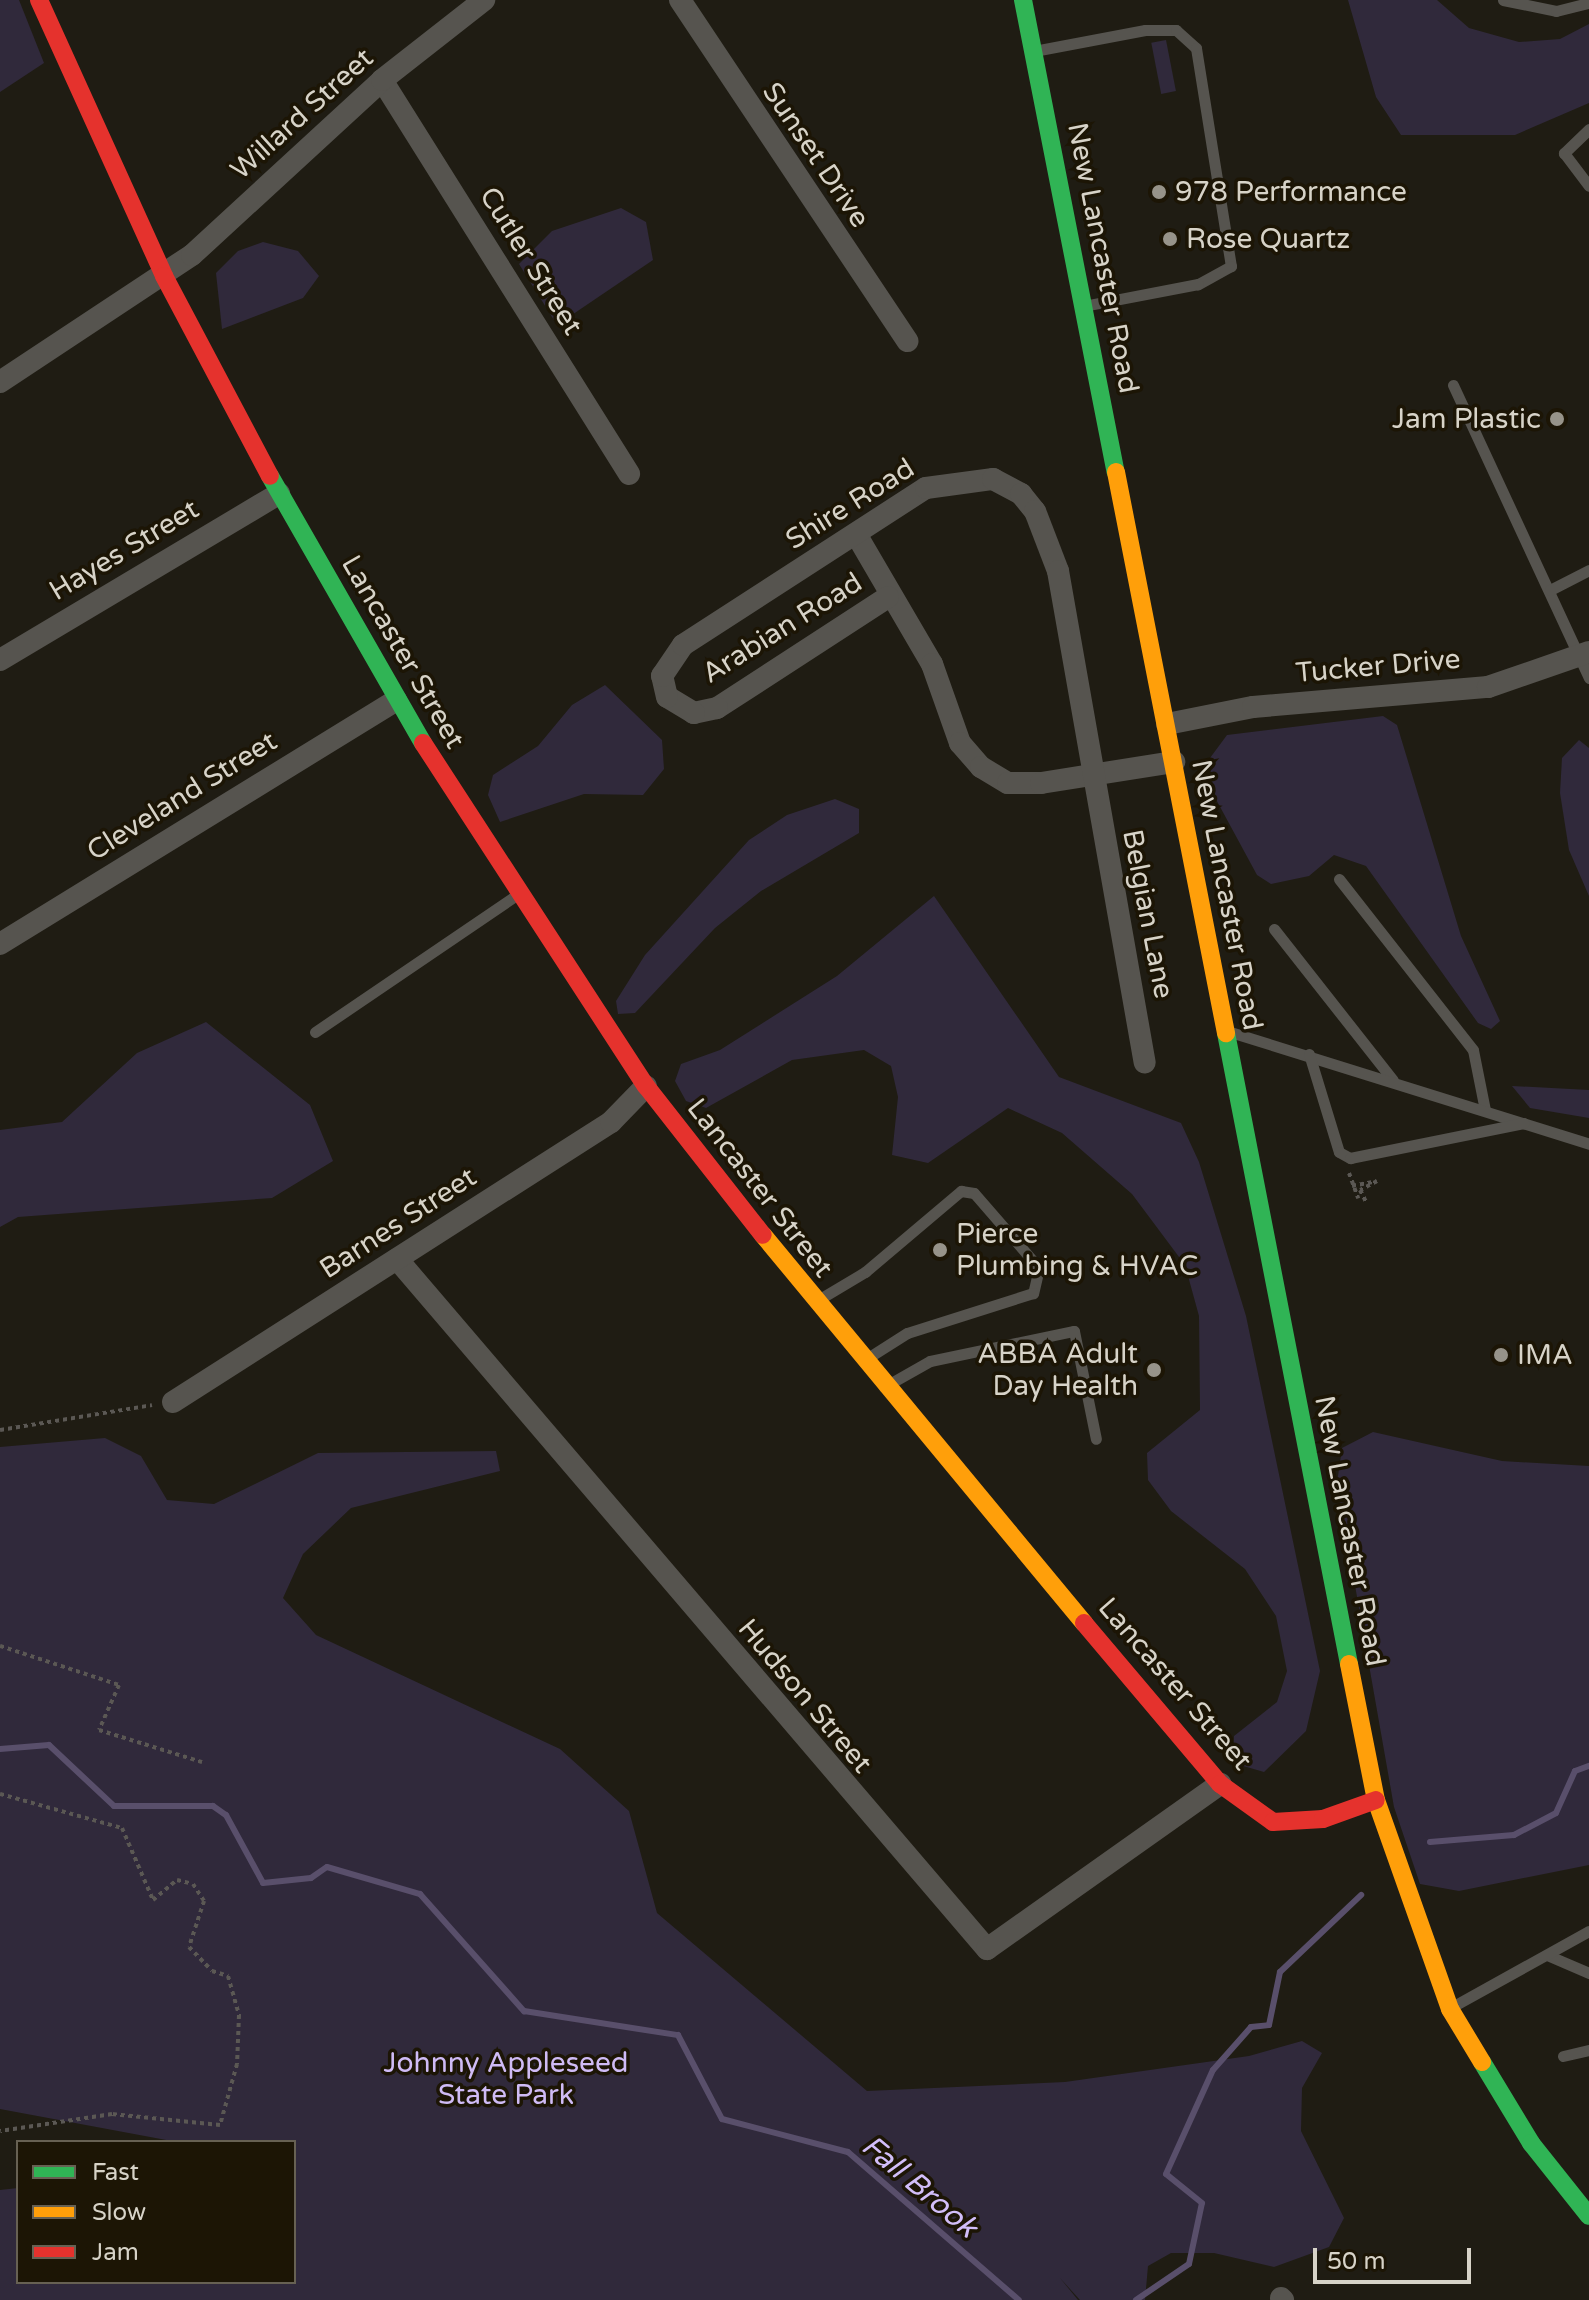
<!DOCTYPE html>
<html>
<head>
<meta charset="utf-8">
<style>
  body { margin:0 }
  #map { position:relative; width:1589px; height:2300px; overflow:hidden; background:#1f1c13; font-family:"Varela Round",sans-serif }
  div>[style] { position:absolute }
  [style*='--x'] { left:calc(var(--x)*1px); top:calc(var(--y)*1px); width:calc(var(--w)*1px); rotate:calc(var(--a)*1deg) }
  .green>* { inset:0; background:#30293b; transform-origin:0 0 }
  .stream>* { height:6px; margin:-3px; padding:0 3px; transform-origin:3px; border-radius:3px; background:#594f6b }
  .path>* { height:4px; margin-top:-2px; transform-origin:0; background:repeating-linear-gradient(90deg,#5b5854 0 4px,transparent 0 8px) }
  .lane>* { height:11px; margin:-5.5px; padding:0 5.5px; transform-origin:5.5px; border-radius:5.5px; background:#56544f }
  .street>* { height:22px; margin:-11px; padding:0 11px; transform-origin:11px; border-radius:11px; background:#56544f }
  .fast>* { height:18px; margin:-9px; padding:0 9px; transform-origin:9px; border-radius:9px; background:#30b455 }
  .slow>* { height:18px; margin:-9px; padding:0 9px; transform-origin:9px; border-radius:9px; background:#ff9f0a }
  .jam>* { height:18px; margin:-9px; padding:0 9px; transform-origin:9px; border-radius:9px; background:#e5322d }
  .dots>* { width:22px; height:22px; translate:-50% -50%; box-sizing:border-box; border:4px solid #1c1505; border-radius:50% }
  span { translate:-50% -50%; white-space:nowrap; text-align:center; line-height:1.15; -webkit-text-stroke:7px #1c1505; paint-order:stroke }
  .street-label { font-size:28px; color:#d7d3c8 }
  .poi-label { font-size:28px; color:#d7d3c8 }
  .left { translate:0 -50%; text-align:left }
  .right { translate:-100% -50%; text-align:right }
  .park-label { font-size:28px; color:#cfbbf5 }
  .water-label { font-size:30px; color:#d2bef9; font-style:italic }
  .legend { position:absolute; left:16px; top:2140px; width:280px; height:144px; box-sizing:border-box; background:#1c1505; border:2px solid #676153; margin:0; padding:10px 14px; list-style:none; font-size:24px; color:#d7d3c8 }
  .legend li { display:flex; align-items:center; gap:16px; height:40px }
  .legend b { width:40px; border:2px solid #676153 }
  .scale { position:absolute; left:1313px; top:2248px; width:158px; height:36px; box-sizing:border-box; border:4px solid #d7d3c8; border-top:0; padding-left:10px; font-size:24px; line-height:28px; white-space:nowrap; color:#d7d3c8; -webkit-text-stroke:6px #1c1505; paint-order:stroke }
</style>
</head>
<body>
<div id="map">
  <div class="green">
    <i style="clip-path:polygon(0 0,19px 0,44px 63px,0 92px)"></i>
    <i style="clip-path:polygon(1348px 0,1437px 0,1469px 28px,1519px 42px,1560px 39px,1589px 24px,1589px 103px,1515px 135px,1401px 135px,1376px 97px)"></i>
    <i style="left:1166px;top:40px;width:52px;height:15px;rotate:79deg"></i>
    <i style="clip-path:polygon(621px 208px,646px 222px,653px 260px,557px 325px,519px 264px,552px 231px)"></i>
    <i style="clip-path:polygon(263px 242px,298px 251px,319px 276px,303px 298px,222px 329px,216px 273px,238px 251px)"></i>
    <i style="clip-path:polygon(605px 685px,662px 740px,664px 769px,643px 795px,584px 794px,500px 822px,488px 795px,493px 775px,538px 746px,572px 705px)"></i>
    <i style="clip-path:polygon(1383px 716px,1397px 725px,1461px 936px,1500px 1021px,1491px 1029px,1478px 1023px,1366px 866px,1334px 855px,1309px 876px,1271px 884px,1257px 875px,1212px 792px,1210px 758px,1227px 735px)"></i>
    <i style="clip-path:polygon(1579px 740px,1589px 748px,1589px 896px,1569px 850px,1560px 793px,1562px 758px)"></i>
    <i style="clip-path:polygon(835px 799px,859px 809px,859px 833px,761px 891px,715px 928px,635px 1013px,618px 1014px,616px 1001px,645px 955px,749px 840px,787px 815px)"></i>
    <i style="clip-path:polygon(934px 896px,1059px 1077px,1181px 1123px,1199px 1162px,1246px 1316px,1320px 1671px,1306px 1731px,1264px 1772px,1233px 1763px,1234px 1736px,1277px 1702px,1287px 1671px,1276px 1616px,1245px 1569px,1171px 1511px,1148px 1480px,1147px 1453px,1200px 1410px,1199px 1316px,1185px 1265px,1132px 1194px,1062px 1133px,1008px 1108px,928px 1163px,892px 1155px,898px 1097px,891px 1066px,864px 1050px,792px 1060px,706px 1108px,686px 1101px,675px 1081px,681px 1064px,720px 1050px,837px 976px)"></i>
    <i style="clip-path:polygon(206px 1022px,310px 1105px,333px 1161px,272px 1198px,18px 1217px,0 1227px,0 1130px,62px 1122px,137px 1053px)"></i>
    <i style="clip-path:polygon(1512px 1086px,1589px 1090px,1589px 1118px,1530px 1108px)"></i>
    <i style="clip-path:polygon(1373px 1432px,1502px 1461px,1589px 1466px,1589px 1865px,1459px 1891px,1420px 1884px,1394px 1807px,1337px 1483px,1342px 1448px)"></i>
    <i style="clip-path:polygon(105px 1438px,141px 1456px,167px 1500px,214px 1504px,318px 1453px,496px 1451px,500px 1471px,351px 1508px,303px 1554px,283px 1598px,316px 1635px,560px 1749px,629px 1811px,657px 1913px,867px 2091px,1065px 2082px,1249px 2056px,1302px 2041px,1322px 2053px,1302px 2088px,1301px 2131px,1344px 2218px,1329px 2247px,1274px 2267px,1214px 2253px,1171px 2253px,1148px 2266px,1145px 2300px,1080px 2300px,1060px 2278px,1078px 2300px,0 2300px,0 2190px,18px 2188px,18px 2282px,294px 2282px,294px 2142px,177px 2142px,0 2109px,0 1447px)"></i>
  </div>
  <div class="stream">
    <i style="--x:0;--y:1749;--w:49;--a:-4.7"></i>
    <i style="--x:49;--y:1745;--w:89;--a:43.2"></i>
    <i style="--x:114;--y:1806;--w:99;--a:0"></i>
    <i style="--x:213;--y:1806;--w:16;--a:35"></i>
    <i style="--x:226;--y:1815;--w:77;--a:61.4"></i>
    <i style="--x:263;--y:1883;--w:48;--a:-5.9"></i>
    <i style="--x:311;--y:1878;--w:19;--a:-35"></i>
    <i style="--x:327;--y:1867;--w:97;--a:16.2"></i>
    <i style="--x:420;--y:1894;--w:157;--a:48.4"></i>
    <i style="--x:524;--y:2011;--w:156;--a:8.9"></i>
    <i style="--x:678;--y:2035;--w:95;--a:62.4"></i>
    <i style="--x:722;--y:2119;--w:130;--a:14.7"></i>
    <i style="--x:848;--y:2152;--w:226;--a:40.9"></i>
    <i style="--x:1430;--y:1842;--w:84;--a:-4.8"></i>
    <i style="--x:1514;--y:1835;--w:47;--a:-27.6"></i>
    <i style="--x:1556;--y:1813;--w:46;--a:-65.7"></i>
    <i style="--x:1575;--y:1771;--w:15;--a:-20"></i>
    <i style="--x:1136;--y:2300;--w:64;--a:-34.2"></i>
    <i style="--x:1189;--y:2264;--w:62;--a:-78"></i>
    <i style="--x:1202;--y:2203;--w:46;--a:-141.1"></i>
    <i style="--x:1166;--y:2174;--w:114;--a:-65.7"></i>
    <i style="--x:1213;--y:2070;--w:57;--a:-48.5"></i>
    <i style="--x:1251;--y:2027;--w:18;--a:-6"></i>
    <i style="--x:1269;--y:2025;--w:54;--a:-78.3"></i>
    <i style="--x:1280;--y:1972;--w:112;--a:-43.5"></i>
  </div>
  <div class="path">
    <i style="--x:1349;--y:1173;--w:27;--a:70"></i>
    <i style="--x:1352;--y:1186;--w:25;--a:-11"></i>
    <i style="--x:1377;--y:1181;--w:19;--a:152"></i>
    <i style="--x:1360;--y:1190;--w:13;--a:63"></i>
    <i style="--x:0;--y:1430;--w:154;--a:-9.3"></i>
    <i style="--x:0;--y:1646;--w:125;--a:18.1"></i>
    <i style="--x:119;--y:1685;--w:49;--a:114"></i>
    <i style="--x:99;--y:1730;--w:108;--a:17.3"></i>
    <i style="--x:0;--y:1794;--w:127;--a:15.6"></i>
    <i style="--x:122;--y:1828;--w:78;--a:66.7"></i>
    <i style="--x:153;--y:1900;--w:31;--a:-40"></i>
    <i style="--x:177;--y:1880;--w:16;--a:14"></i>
    <i style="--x:193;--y:1884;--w:20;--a:57"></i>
    <i style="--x:204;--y:1901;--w:48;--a:108.1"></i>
    <i style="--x:189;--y:1947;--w:33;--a:46"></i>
    <i style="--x:212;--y:1971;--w:17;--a:17"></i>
    <i style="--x:228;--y:1976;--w:41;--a:74.2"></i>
    <i style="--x:239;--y:2015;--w:49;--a:92.3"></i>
    <i style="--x:237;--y:2064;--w:63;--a:105.6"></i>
    <i style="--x:220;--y:2125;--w:109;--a:-174.2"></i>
    <i style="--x:112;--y:2114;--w:113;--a:171.4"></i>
  </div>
  <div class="lane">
    <i style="--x:1503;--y:0;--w:54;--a:11.7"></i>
    <i style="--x:1556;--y:11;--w:34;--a:-14"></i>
    <i style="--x:1034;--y:51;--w:113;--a:-10.7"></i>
    <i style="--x:1145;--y:30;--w:31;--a:0"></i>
    <i style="--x:1176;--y:30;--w:27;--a:42"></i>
    <i style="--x:1196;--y:48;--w:221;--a:80.9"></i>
    <i style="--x:1231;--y:266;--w:38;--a:151"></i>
    <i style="--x:1198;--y:284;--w:116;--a:169.1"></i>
    <i style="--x:1589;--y:129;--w:35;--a:136"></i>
    <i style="--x:1564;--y:153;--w:41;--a:52.9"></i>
    <i style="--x:1453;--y:385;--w:323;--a:65.1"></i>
    <i style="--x:1550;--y:590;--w:44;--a:-27.1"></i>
    <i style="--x:1339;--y:879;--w:217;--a:51.9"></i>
    <i style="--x:1473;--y:1050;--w:61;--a:78.7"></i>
    <i style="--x:1274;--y:929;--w:192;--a:51.8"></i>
    <i style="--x:1227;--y:1031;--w:379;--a:17.3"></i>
    <i style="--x:315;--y:1032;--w:245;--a:-34.2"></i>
    <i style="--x:1309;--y:1054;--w:102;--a:73"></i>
    <i style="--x:1339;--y:1152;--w:13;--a:29"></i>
    <i style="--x:1350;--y:1158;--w:177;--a:-11.4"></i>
    <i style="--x:818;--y:1300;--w:55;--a:-30.8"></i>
    <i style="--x:865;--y:1272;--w:126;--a:-40.2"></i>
    <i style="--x:961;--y:1191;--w:13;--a:9"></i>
    <i style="--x:974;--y:1193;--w:99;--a:49.1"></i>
    <i style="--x:1039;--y:1268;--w:26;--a:103"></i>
    <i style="--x:1033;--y:1293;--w:132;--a:162.4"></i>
    <i style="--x:907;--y:1333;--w:52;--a:147.5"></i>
    <i style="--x:884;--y:1387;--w:53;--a:-29.5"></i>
    <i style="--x:930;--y:1361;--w:147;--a:-11.8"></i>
    <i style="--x:1074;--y:1331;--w:110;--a:78.5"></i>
    <i style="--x:1547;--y:1955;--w:46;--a:23.2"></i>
    <i style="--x:1450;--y:2008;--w:159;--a:-29"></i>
    <i style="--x:1563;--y:2056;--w:27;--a:-13"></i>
  </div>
  <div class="street">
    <i style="--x:680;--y:0;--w:410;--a:56.3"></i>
    <i style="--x:382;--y:80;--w:465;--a:57.9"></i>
    <i style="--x:0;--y:382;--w:230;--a:-33.5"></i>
    <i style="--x:192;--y:255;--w:258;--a:-42.6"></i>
    <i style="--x:382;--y:80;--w:130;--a:-38.1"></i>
    <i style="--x:856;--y:534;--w:151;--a:59.7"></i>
    <i style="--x:932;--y:664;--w:84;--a:70.5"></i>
    <i style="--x:960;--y:743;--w:32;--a:49"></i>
    <i style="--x:981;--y:767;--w:31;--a:31"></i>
    <i style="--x:1008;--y:783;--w:33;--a:0"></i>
    <i style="--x:1041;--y:783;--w:135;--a:-9"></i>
    <i style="--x:888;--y:597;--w:204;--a:147"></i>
    <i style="--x:717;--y:708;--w:24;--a:168"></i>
    <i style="--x:694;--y:713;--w:31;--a:-149"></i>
    <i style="--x:667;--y:697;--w:22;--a:-103"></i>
    <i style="--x:662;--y:676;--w:37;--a:-56"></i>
    <i style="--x:683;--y:645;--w:289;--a:-32.9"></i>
    <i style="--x:926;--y:488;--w:68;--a:-7.7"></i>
    <i style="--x:993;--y:479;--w:32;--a:28"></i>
    <i style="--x:1021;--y:494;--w:22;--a:51"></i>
    <i style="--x:1035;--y:511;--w:64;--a:69"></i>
    <i style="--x:1058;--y:571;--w:499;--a:80"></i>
    <i style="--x:0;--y:660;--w:325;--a:-30.8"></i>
    <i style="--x:1167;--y:724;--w:88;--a:-11.2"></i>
    <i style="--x:1253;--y:707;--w:236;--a:-4.9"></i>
    <i style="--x:1488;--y:687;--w:107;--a:-19.1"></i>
    <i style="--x:0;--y:944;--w:465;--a:-31.6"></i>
    <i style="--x:397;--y:1259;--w:908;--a:49.47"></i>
    <i style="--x:987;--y:1949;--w:286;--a:-35.3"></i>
    <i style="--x:173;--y:1402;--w:520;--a:-32.59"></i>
    <i style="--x:611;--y:1122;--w:50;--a:-45.8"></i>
    <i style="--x:1281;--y:2298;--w:3;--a:45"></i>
  </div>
  <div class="fast">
    <i style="--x:1023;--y:0;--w:481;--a:78.9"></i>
    <i style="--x:270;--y:476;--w:308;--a:60.2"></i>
    <i style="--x:1226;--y:1033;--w:643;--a:78.97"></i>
    <i style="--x:1482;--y:2062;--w:95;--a:58.8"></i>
    <i style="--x:1531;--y:2143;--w:93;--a:51.5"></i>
  </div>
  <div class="slow">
    <i style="--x:1116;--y:472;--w:572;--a:78.91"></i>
    <i style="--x:763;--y:1235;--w:504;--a:50.4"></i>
    <i style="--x:1349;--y:1664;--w:139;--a:78.8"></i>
    <i style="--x:1376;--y:1800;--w:222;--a:70.5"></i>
    <i style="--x:1450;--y:2009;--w:62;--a:58.9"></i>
  </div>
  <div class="jam">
    <i style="--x:39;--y:0;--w:303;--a:65.6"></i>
    <i style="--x:164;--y:276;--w:226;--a:62.1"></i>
    <i style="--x:423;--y:743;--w:409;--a:57"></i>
    <i style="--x:646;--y:1086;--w:189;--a:51.9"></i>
    <i style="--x:1084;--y:1623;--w:211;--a:49.8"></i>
    <i style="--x:1220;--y:1784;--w:65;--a:35.6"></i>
    <i style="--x:1273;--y:1822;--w:50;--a:-3.4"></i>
    <i style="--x:1323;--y:1819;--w:56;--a:-19.7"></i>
  </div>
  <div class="dots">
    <i style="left:1159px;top:192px;background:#979389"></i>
    <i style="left:1170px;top:239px;background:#979389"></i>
    <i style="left:1557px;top:419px;background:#979389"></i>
    <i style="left:940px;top:1250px;background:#979389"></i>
    <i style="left:1501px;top:1355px;background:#979389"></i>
    <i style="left:1154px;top:1370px;background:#979389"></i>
  </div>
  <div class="street-label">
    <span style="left:302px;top:114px;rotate:-42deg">Willard Street</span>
    <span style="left:816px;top:155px;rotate:56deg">Sunset Drive</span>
    <span style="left:1103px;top:258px;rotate:79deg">New Lancaster Road</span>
    <span style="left:531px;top:261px;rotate:58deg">Cutler Street</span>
    <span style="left:850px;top:504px;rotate:-32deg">Shire Road</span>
    <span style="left:124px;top:550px;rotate:-31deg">Hayes Street</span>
    <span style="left:782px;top:628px;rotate:-32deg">Arabian Road</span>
    <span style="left:403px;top:652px;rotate:60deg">Lancaster Street</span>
    <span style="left:1378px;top:666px;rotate:-5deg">Tucker Drive</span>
    <span style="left:182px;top:796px;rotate:-32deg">Cleveland Street</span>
    <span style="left:1227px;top:895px;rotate:79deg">New Lancaster Road</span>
    <span style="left:1148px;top:914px;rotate:79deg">Belgian Lane</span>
    <span style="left:760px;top:1188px;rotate:52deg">Lancaster Street</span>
    <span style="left:398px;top:1223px;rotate:-33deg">Barnes Street</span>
    <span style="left:1350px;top:1531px;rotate:79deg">New Lancaster Road</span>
    <span style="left:1175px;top:1684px;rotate:49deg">Lancaster Street</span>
    <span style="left:805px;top:1696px;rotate:50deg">Hudson Street</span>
  </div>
  <div class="poi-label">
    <span class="left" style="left:1175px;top:192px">978 Performance</span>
    <span class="left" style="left:1186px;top:239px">Rose Quartz</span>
    <span class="right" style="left:1541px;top:419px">Jam Plastic</span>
    <span class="left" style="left:956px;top:1250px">Pierce<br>Plumbing &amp; HVAC</span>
    <span class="right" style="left:1138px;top:1370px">ABBA Adult<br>Day Health</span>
    <span class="left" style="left:1517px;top:1355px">IMA</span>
  </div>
  <div class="park-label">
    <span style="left:506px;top:2079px">Johnny Appleseed<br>State Park</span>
  </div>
  <div class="water-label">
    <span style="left:919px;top:2187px;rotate:40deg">Fall Brook</span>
  </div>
  <ul class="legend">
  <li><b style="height:10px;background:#30b455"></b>Fast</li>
  <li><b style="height:10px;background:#ff9f0a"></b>Slow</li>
  <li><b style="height:10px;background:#e5322d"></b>Jam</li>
  </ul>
  <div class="scale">50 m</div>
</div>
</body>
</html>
